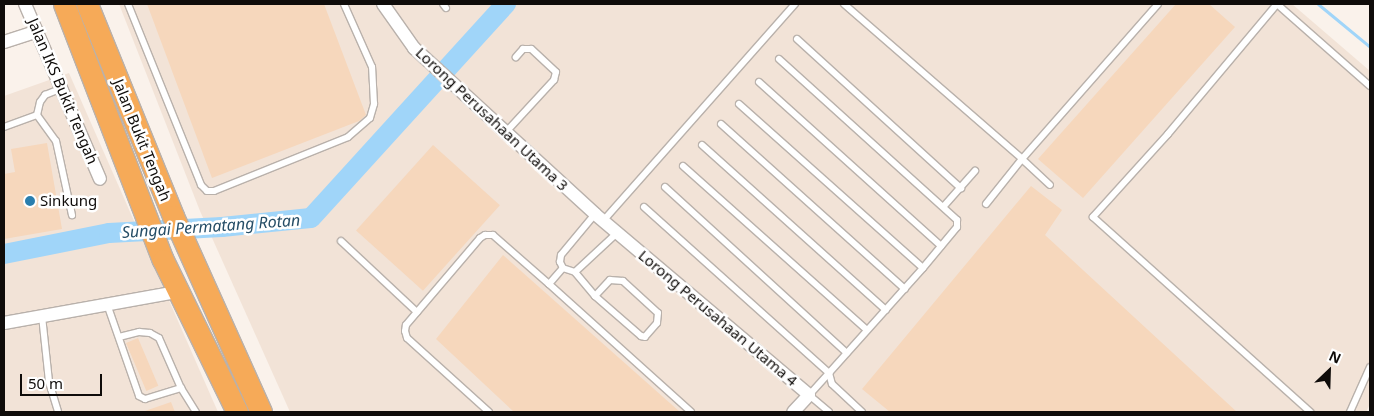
<!DOCTYPE html>
<html>
<head>
<meta charset="utf-8">
<style>
  body { margin:0 }
  #map { position:relative; width:1374px; height:416px; overflow:hidden; background:#faf2eb; font-family:"Noto Sans",sans-serif }
  div>[style] { position:absolute }
  [style*='--x'] { left:calc(var(--x)*1px); top:calc(var(--y)*1px); width:calc(var(--w)*1px); rotate:calc(var(--a)*1deg) }
  .built>* { inset:0; background:#f2e3d7 }
  .stream>* { height:3px; margin:-1.5px; padding:0 1.5px; transform-origin:1.5px; border-radius:1.5px; background:#a0d5f9 }
  .river>* { height:20px; margin:-10px; padding:0 10px; transform-origin:10px; border-radius:10px; background:#a0d5f9 }
  .building>* { inset:0; background:#f6d7bc; transform-origin:0 0 }
  .roads { filter:drop-shadow(1px 0 #b9b1ab) drop-shadow(-1px 0 #b9b1ab) drop-shadow(0 1px #b9b1ab) drop-shadow(0 -1px #b9b1ab) }
  .service>* { height:6px; margin:-3px; padding:0 3px; transform-origin:3px; border-radius:3px; background:#fff }
  .minor>* { height:12px; margin:-6px; padding:0 6px; transform-origin:6px; border-radius:6px; background:#fff }
  .trunk>* { height:21px; margin:-10.5px; padding:0 10.5px; transform-origin:10.5px; border-radius:10.5px; background:#f6aa58 }
  .dots>* { width:14px; height:14px; translate:-50% -50%; box-sizing:border-box; border:2px solid #fff; border-radius:50% }
  span { translate:-50% -50%; white-space:nowrap; text-align:center; line-height:1.15; -webkit-text-stroke:5px #fff; paint-order:stroke }
  .street-label { font-size:15px; color:#0f0c0a }
  .poi-label { font-size:15px; color:#0f0c0a }
  .left { translate:0 -50%; text-align:left }
  .water-label { font-size:16px; color:#254d66; font-style:italic }
  .frame { position:absolute; inset:0; border:5px solid #0f0c0a; pointer-events:none }
  .north { position:absolute; left:1304px; top:346px; width:50px; height:50px; -webkit-text-stroke:4px #fff; paint-order:stroke; rotate:24deg; font-size:14px; font-weight:700; line-height:20px; text-align:center; color:#0f0c0a }
  .north::after { content:''; display:block; margin:auto; width:18px; height:22px; background:#0f0c0a; clip-path:polygon(50% 0,100% 100%,50% 72%,0 100%) }
  .scale { position:absolute; left:20px; top:374px; width:82px; height:22px; box-sizing:border-box; border:2px solid #0f0c0a; border-top:0; padding-left:6px; font-size:15px; line-height:18px; white-space:nowrap; color:#0f0c0a; -webkit-text-stroke:4px #fff; paint-order:stroke }
</style>
</head>
<body>
<div id="map">
  <div class="built">
    <i style="clip-path:polygon(119px 4px,1292px 4px,1370px 71px,1370px 404px,1366px 412px,290px 412px,200px 211px)"></i>
    <i style="clip-path:polygon(69px 73px,218px 412px,4px 412px,4px 96px)"></i>
  </div>
  <div class="stream">
    <i style="--x:1318;--y:4;--w:67;--a:39.6"></i>
  </div>
  <div class="river">
    <i style="--x:4;--y:254;--w:107;--a:-11.3"></i>
    <i style="--x:109;--y:233;--w:113;--a:-3"></i>
    <i style="--x:222;--y:227;--w:89;--a:-5.8"></i>
    <i style="--x:311;--y:218;--w:290;--a:-47.7"></i>
  </div>
  <div class="building">
    <i style="clip-path:polygon(147px 4px,324px 4px,366px 115px,359px 121px,212px 178px)"></i>
    <i style="clip-path:polygon(1176px 4px,1209px 4px,1235px 27px,1083px 198px,1038px 159px)"></i>
    <i style="clip-path:polygon(47px 143px,62px 229px,4px 239px,4px 174px,15px 172px,11px 149px)"></i>
    <i style="left:433px;top:145px;width:90px;height:115px;rotate:42deg"></i>
    <i style="clip-path:polygon(1031px 186px,1062px 210px,1045px 235px,1237px 412px,890px 412px,862px 389px)"></i>
    <i style="clip-path:polygon(503px 255px,680px 412px,514px 412px,436px 339px)"></i>
    <i style="left:138px;top:338px;width:52px;height:13px;rotate:67deg"></i>
    <i style="clip-path:polygon(171px 402px,175px 412px,145px 412px,145px 411px)"></i>
  </div>
  <div class="roads">
    <div class="service">
      <i style="--x:128;--y:4;--w:195;--a:68"></i>
      <i style="--x:201;--y:185;--w:8;--a:45"></i>
      <i style="--x:207;--y:191;--w:7;--a:0"></i>
      <i style="--x:214;--y:191;--w:144;--a:-21.9"></i>
      <i style="--x:348;--y:137;--w:29;--a:-41"></i>
      <i style="--x:370;--y:118;--w:15;--a:-74"></i>
      <i style="--x:374;--y:104;--w:37;--a:-93"></i>
      <i style="--x:372;--y:67;--w:69;--a:-114"></i>
      <i style="--x:443;--y:4;--w:5;--a:53"></i>
      <i style="--x:844;--y:4;--w:236;--a:41"></i>
      <i style="--x:1022;--y:159;--w:206;--a:-48.7"></i>
      <i style="--x:1277;--y:4;--w:170;--a:130"></i>
      <i style="--x:1168;--y:134;--w:112;--a:132.1"></i>
      <i style="--x:1093;--y:217;--w:292;--a:41.9"></i>
      <i style="--x:1277;--y:4;--w:124;--a:41.4"></i>
      <i style="--x:797;--y:39;--w:222;--a:42.3"></i>
      <i style="--x:779;--y:59;--w:240;--a:42.1"></i>
      <i style="--x:957;--y:220;--w:7;--a:90"></i>
      <i style="--x:957;--y:227;--w:53;--a:129.7"></i>
      <i style="--x:923;--y:268;--w:141;--a:131.8"></i>
      <i style="--x:829;--y:373;--w:11;--a:75"></i>
      <i style="--x:832;--y:384;--w:41;--a:43"></i>
      <i style="--x:759;--y:82;--w:245;--a:42"></i>
      <i style="--x:739;--y:104;--w:246;--a:41.7"></i>
      <i style="--x:37;--y:115;--w:32;--a:54"></i>
      <i style="--x:56;--y:141;--w:76;--a:77.8"></i>
      <i style="--x:721;--y:124;--w:247;--a:41.9"></i>
      <i style="--x:4;--y:127;--w:35;--a:-20"></i>
      <i style="--x:37;--y:115;--w:13;--a:-77"></i>
      <i style="--x:40;--y:102;--w:9;--a:-54"></i>
      <i style="--x:45;--y:95;--w:18;--a:-22"></i>
      <i style="--x:506;--y:132;--w:71;--a:-47.3"></i>
      <i style="--x:554;--y:80;--w:8;--a:-76"></i>
      <i style="--x:556;--y:72;--w:34;--a:-137"></i>
      <i style="--x:531;--y:49;--w:8;--a:180"></i>
      <i style="--x:523;--y:49;--w:11;--a:131"></i>
      <i style="--x:702;--y:145;--w:247;--a:41.9"></i>
      <i style="--x:683;--y:166;--w:246;--a:41.7"></i>
      <i style="--x:665;--y:187;--w:246;--a:42.4"></i>
      <i style="--x:986;--y:204;--w:58;--a:-51.3"></i>
      <i style="--x:1022;--y:159;--w:38;--a:43"></i>
      <i style="--x:944;--y:206;--w:47;--a:-48.5"></i>
      <i style="--x:644;--y:207;--w:249;--a:41.9"></i>
      <i style="--x:829;--y:373;--w:30;--a:132"></i>
      <i style="--x:809;--y:395;--w:26;--a:40"></i>
      <i style="--x:603;--y:221;--w:290;--a:-48.5"></i>
      <i style="--x:341;--y:241;--w:104;--a:43.1"></i>
      <i style="--x:575;--y:272;--w:57;--a:-42.9"></i>
      <i style="--x:549;--y:284;--w:191;--a:42"></i>
      <i style="--x:595;--y:296;--w:22;--a:-47"></i>
      <i style="--x:610;--y:280;--w:13;--a:4"></i>
      <i style="--x:623;--y:281;--w:47;--a:42.4"></i>
      <i style="--x:658;--y:313;--w:10;--a:96"></i>
      <i style="--x:657;--y:323;--w:18;--a:131"></i>
      <i style="--x:645;--y:337;--w:4;--a:-166"></i>
      <i style="--x:641;--y:336;--w:61;--a:-139"></i>
      <i style="--x:595;--y:296;--w:31;--a:-130"></i>
      <i style="--x:575;--y:272;--w:13;--a:-162"></i>
      <i style="--x:563;--y:268;--w:7;--a:-117"></i>
      <i style="--x:560;--y:262;--w:7;--a:-82"></i>
      <i style="--x:561;--y:255;--w:53;--a:-50.3"></i>
      <i style="--x:107;--y:304;--w:97;--a:70.8"></i>
      <i style="--x:139;--y:396;--w:7;--a:27"></i>
      <i style="--x:145;--y:399;--w:38;--a:-17"></i>
      <i style="--x:181;--y:388;--w:28;--a:58"></i>
      <i style="--x:42;--y:316;--w:66;--a:83.9"></i>
      <i style="--x:49;--y:382;--w:31;--a:73"></i>
      <i style="--x:119;--y:337;--w:21;--a:-14"></i>
      <i style="--x:139;--y:332;--w:11;--a:5"></i>
      <i style="--x:150;--y:333;--w:10;--a:29"></i>
      <i style="--x:159;--y:338;--w:55;--a:66.3"></i>
      <i style="--x:489;--y:412;--w:110;--a:-137.9"></i>
      <i style="--x:407;--y:338;--w:7;--a:-106"></i>
      <i style="--x:405;--y:331;--w:6;--a:-81"></i>
      <i style="--x:406;--y:325;--w:114;--a:-49.6"></i>
      <i style="--x:480;--y:238;--w:6;--a:-31"></i>
      <i style="--x:485;--y:235;--w:8;--a:0"></i>
      <i style="--x:493;--y:235;--w:74;--a:41.2"></i>
      <i style="--x:549;--y:284;--w:21;--a:-49"></i>
      <i style="--x:1350;--y:412;--w:49;--a:-66"></i>
    </div>
    <div class="minor">
      <i style="--x:25;--y:4;--w:190;--a:66.8"></i>
      <i style="--x:383;--y:4;--w:54;--a:54.8"></i>
      <i style="--x:414;--y:48;--w:246;--a:42.5"></i>
      <i style="--x:595;--y:214;--w:280;--a:40.2"></i>
      <i style="--x:809;--y:395;--w:23;--a:133"></i>
      <i style="--x:4;--y:42;--w:35;--a:-18"></i>
      <i style="--x:4;--y:323;--w:176;--a:-10.2"></i>
    </div>
    <div class="trunk">
      <i style="--x:64;--y:4;--w:274;--a:68.9"></i>
      <i style="--x:163;--y:260;--w:169;--a:64"></i>
      <i style="--x:87;--y:4;--w:229;--a:67.9"></i>
      <i style="--x:173;--y:216;--w:215;--a:65.8"></i>
    </div>
  </div>
  <div class="dots">
    <i style="left:30px;top:201px;background:#2a7eae"></i>
  </div>
  <div class="street-label">
    <span style="left:63px;top:91px;rotate:67deg">Jalan IKS Bukit Tengah</span>
    <span style="left:492px;top:119px;rotate:43deg">Lorong Perusahaan Utama 3</span>
    <span style="left:142px;top:140px;rotate:68deg">Jalan Bukit Tengah</span>
    <span style="left:718px;top:318px;rotate:40deg">Lorong Perusahaan Utama 4</span>
  </div>
  <div class="poi-label">
    <span class="left" style="left:40px;top:201px">Sinkung</span>
  </div>
  <div class="water-label">
    <span style="left:211px;top:226px;rotate:-4deg">Sungai Permatang Rotan</span>
  </div>
  <div class="frame"></div>
  <div class="north">N</div>
  <div class="scale">50 m</div>
</div>
</body>
</html>
